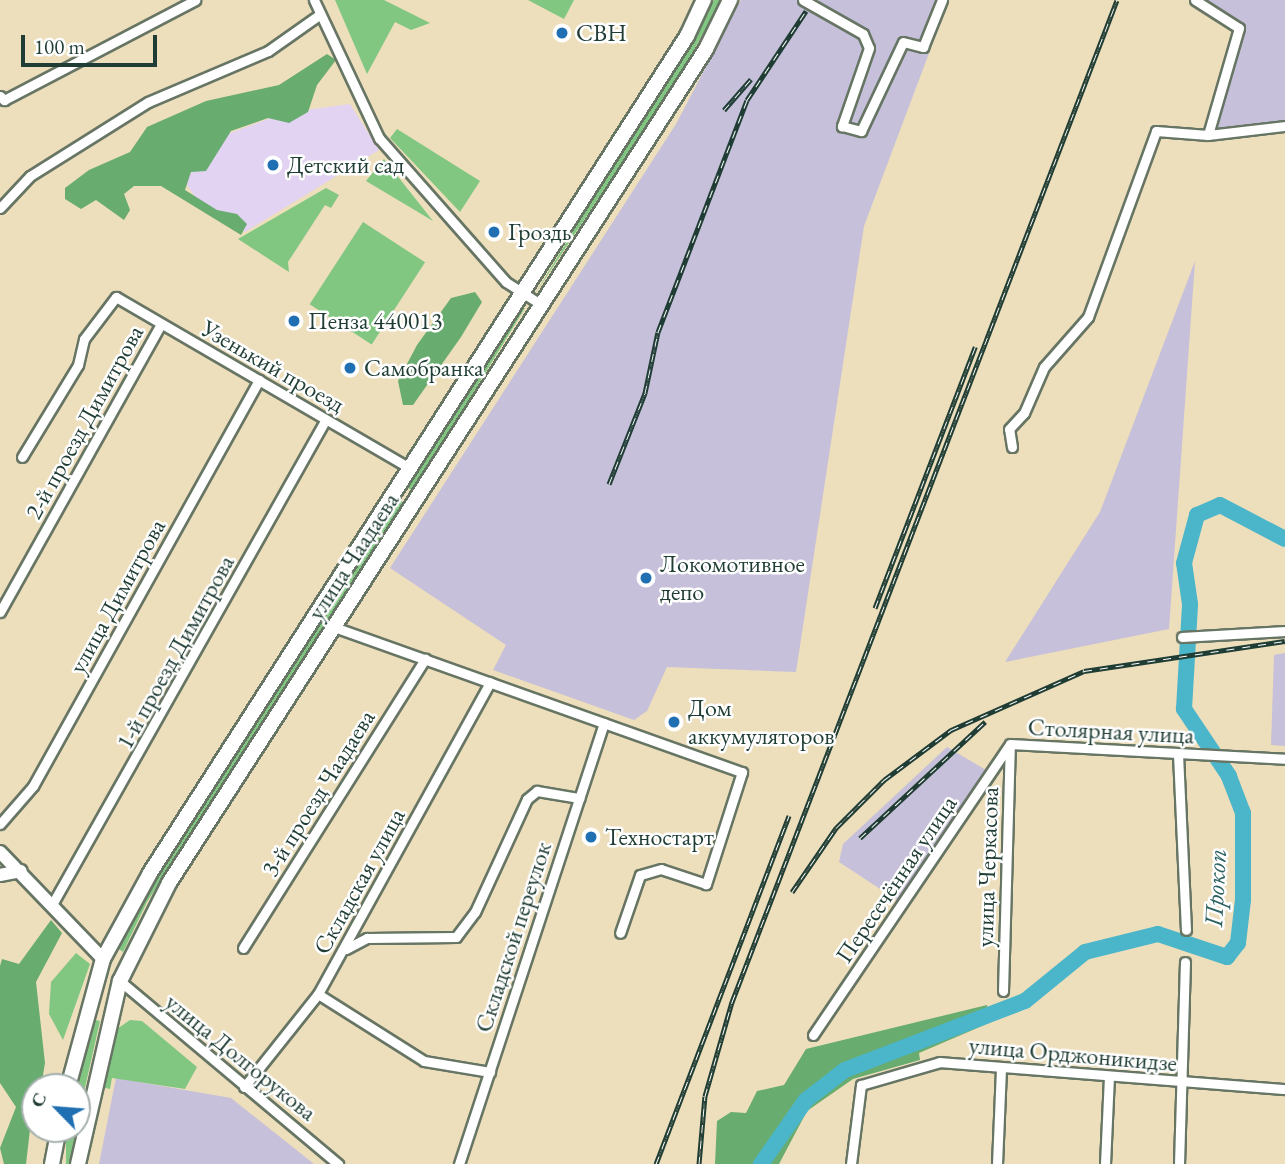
<!DOCTYPE html>
<html>
<head>
<meta charset="utf-8">
<style>
  body { margin:0 }
  #map { position:relative; width:1285px; height:1164px; overflow:hidden; background:#eddebc; font-family:"EB Garamond",serif }
  div>[style] { position:absolute }
  [style*='--x'] { left:calc(var(--x)*1px); top:calc(var(--y)*1px); width:calc(var(--w)*1px); rotate:calc(var(--a)*1deg) }
  .built>* { inset:0; background:#e3d3f2 }
  .industrial>* { inset:0; background:#c6c0da }
  .green>* { inset:0; background:#81c782; transform-origin:0 0 }
  .forest>* { inset:0; background:#68ac70 }
  .river>* { height:16px; margin:-8px; padding:0 8px; transform-origin:8px; border-radius:8px; background:#4bb5c9 }
  .roads { filter:drop-shadow(2px 0 #677564) drop-shadow(-2px 0 #677564) drop-shadow(0 2px #677564) drop-shadow(0 -2px #677564) }
  .street>* { height:9px; margin:-4.5px; padding:0 4.5px; transform-origin:4.5px; border-radius:4.5px; background:#fff }
  .secondary>* { height:12px; margin:-6px; padding:0 6px; transform-origin:6px; border-radius:6px; background:#fff }
  .primary>* { height:14px; margin:-7px; padding:0 7px; transform-origin:7px; border-radius:7px; background:#fff }
  .rail>* { height:5px; margin-top:-2.5px; transform-origin:0; background:repeating-linear-gradient(90deg,#fff 0 8px,#1f3d34 0 16px); box-sizing:border-box; border-block:2px solid #1f3d34 }
  .dots>* { width:19px; height:19px; translate:-50% -50%; box-sizing:border-box; border:4px solid #fff; border-radius:50% }
  span { translate:-50% -50%; white-space:nowrap; text-align:center; line-height:1.15; -webkit-text-stroke:5px #fff; paint-order:stroke }
  .poi-label { font-size:24px; color:#1f3d34 }
  .left { translate:0 -50%; text-align:left }
  .street-label { font-size:24px; color:#1f3d34 }
  .water-label { font-size:26px; color:#2c6161; font-style:italic }
  .north { position:absolute; left:21px; top:1073px; width:70px; height:70px; box-sizing:border-box; background:#fff; border:2px solid #a5b1ae; border-radius:50%; rotate:295deg; font-size:19px; font-weight:700; line-height:28px; text-align:center; color:#1f3d34 }
  .north::after { content:''; display:block; margin:auto; width:24px; height:32px; background:#1f6fb2; clip-path:polygon(50% 0,100% 100%,50% 72%,0 100%) }
  .scale { position:absolute; left:21px; top:35px; width:136px; height:32px; box-sizing:border-box; border:4px solid #1f3d34; border-top:0; padding-left:9px; font-size:21px; line-height:24px; white-space:nowrap; color:#1f3d34; -webkit-text-stroke:5px #fff; paint-order:stroke }
</style>
</head>
<body>
<div id="map">
  <div class="built">
    <i style="clip-path:polygon(350px 104px,379px 150px,245px 232px,204px 210px,178px 172px,225px 135px,284px 113px)"></i>
  </div>
  <div class="industrial">
    <i style="clip-path:polygon(741px 0,806px 0,814px 6px,819px 0,949px 0,864px 226px,796px 672px,667px 667px,647px 711px,634px 720px,493px 670px,506px 645px,390px 568px,676px 124px)"></i>
    <i style="clip-path:polygon(1195px 0,1285px 0,1285px 126px,1208px 135px,1239px 28px)"></i>
    <i style="clip-path:polygon(1195px 261px,1169px 629px,1005px 662px,1100px 512px)"></i>
    <i style="clip-path:polygon(1285px 653px,1285px 746px,1271px 745px,1274px 655px)"></i>
    <i style="clip-path:polygon(947px 747px,986px 770px,900px 902px,839px 862px,843px 844px)"></i>
    <i style="clip-path:polygon(116px 1078px,231px 1098px,314px 1164px,99px 1164px)"></i>
  </div>
  <div class="green">
    <i style="clip-path:polygon(335px 0,384px 0,430px 23px,411px 30px,395px 22px,367px 74px)"></i>
    <i style="clip-path:polygon(528px 0,574px 0,564px 19px)"></i>
    <i style="clip-path:polygon(714px 0,722px 0,678px 78px,535px 294px)"></i>
    <i style="clip-path:polygon(397px 129px,480px 181px,460px 212px,390px 138px)"></i>
    <i style="clip-path:polygon(384px 159px,433px 221px,366px 181px)"></i>
    <i style="clip-path:polygon(326px 188px,339px 195px,331px 208px,325px 205px,288px 262px,289px 272px,238px 239px)"></i>
    <i style="left:363px;top:222px;width:74px;height:98px;rotate:33deg"></i>
    <i style="clip-path:polygon(525px 308px,413px 491px,406px 487px,521px 309px)"></i>
    <i style="clip-path:polygon(398px 499px,404px 503px,147px 902px,123px 952px,116px 947px,145px 892px)"></i>
    <i style="clip-path:polygon(76px 953px,90px 964px,63px 1040px,49px 1014px,51px 982px)"></i>
    <i style="clip-path:polygon(91px 1019px,100px 1021px,77px 1123px,74px 1087px)"></i>
    <i style="clip-path:polygon(130px 1020px,142px 1021px,197px 1067px,185px 1089px,112px 1078px,110px 1089px,101px 1087px,117px 1029px)"></i>
    <i style="left:66px;top:1129px;width:10px;height:36px"></i>
  </div>
  <div class="forest">
    <i style="clip-path:polygon(327px 54px,336px 60px,317px 85px,308px 112px,289px 123px,268px 118px,231px 131px,206px 171px,191px 172px,185px 190px,217px 210px,237px 214px,247px 224px,241px 235px,161px 186px,134px 186px,124px 194px,130px 210px,124px 220px,96px 200px,81px 209px,65px 199px,65px 188px,89px 170px,130px 152px,147px 127px,206px 101px,279px 85px)"></i>
    <i style="clip-path:polygon(475px 292px,482px 302px,461px 337px,413px 405px,403px 405px,398px 381px,417px 345px,451px 298px)"></i>
    <i style="clip-path:polygon(51px 920px,62px 933px,36px 982px,45px 1063px,41px 1087px,35px 1087px,26px 1164px,4px 1164px,0 1148px,16px 1107px,0 1083px,0 966px,2px 959px,19px 964px)"></i>
    <i style="clip-path:polygon(987px 1005px,989px 1023px,919px 1053px,920px 1060px,853px 1079px,807px 1111px,779px 1164px,715px 1164px,717px 1121px,731px 1112px,746px 1113px,757px 1091px,784px 1085px,806px 1049px)"></i>
  </div>
  <div class="river">
    <i style="--x:761;--y:1164;--w:78;--a:-54.9"></i>
    <i style="--x:806;--y:1100;--w:49;--a:-37.6"></i>
    <i style="--x:845;--y:1070;--w:193;--a:-21"></i>
    <i style="--x:1025;--y:1001;--w:77;--a:-39.2"></i>
    <i style="--x:1085;--y:952;--w:75;--a:-13.9"></i>
    <i style="--x:1158;--y:934;--w:73;--a:18.4"></i>
    <i style="--x:1227;--y:957;--w:18;--a:-52"></i>
    <i style="--x:1238;--y:943;--w:43;--a:-83.4"></i>
    <i style="--x:1243;--y:900;--w:87;--a:-90"></i>
    <i style="--x:1243;--y:813;--w:40;--a:-111"></i>
    <i style="--x:1229;--y:776;--w:81;--a:-123.9"></i>
    <i style="--x:1184;--y:709;--w:105;--a:-86.7"></i>
    <i style="--x:1190;--y:604;--w:41;--a:-98.3"></i>
    <i style="--x:1184;--y:563;--w:50;--a:-74.8"></i>
    <i style="--x:1197;--y:515;--w:25;--a:-23"></i>
    <i style="--x:1220;--y:505;--w:73;--a:27.6"></i>
  </div>
  <div class="roads">
    <div class="street">
      <i style="--x:314;--y:0;--w:153;--a:64.8"></i>
      <i style="--x:379;--y:138;--w:192;--a:48.6"></i>
      <i style="--x:506;--y:282;--w:43;--a:32.6"></i>
      <i style="--x:803;--y:0;--w:69;--a:29.5"></i>
      <i style="--x:863;--y:34;--w:15;--a:67"></i>
      <i style="--x:869;--y:48;--w:83;--a:109.1"></i>
      <i style="--x:842;--y:126;--w:20;--a:15"></i>
      <i style="--x:861;--y:131;--w:98;--a:-64.7"></i>
      <i style="--x:903;--y:42;--w:21;--a:14"></i>
      <i style="--x:923;--y:47;--w:51;--a:-68"></i>
      <i style="--x:1195;--y:0;--w:52;--a:32.5"></i>
      <i style="--x:1239;--y:28;--w:111;--a:106.2"></i>
      <i style="--x:0;--y:96;--w:6;--a:45"></i>
      <i style="--x:4;--y:100;--w:216;--a:-27.6"></i>
      <i style="--x:0;--y:208;--w:44;--a:-46.8"></i>
      <i style="--x:30;--y:176;--w:139;--a:-32.1"></i>
      <i style="--x:148;--y:102;--w:130;--a:-23"></i>
      <i style="--x:268;--y:51;--w:62;--a:-35.2"></i>
      <i style="--x:1012;--y:447;--w:18;--a:-99"></i>
      <i style="--x:1009;--y:429;--w:22;--a:-47"></i>
      <i style="--x:1024;--y:413;--w:50;--a:-66.5"></i>
      <i style="--x:1044;--y:367;--w:67;--a:-48.7"></i>
      <i style="--x:1088;--y:317;--w:198;--a:-69.9"></i>
      <i style="--x:1156;--y:131;--w:52;--a:4.4"></i>
      <i style="--x:1208;--y:135;--w:78;--a:-6.7"></i>
      <i style="--x:22;--y:457;--w:108;--a:-58.7"></i>
      <i style="--x:78;--y:365;--w:27;--a:-77"></i>
      <i style="--x:84;--y:339;--w:53;--a:-52.7"></i>
      <i style="--x:116;--y:297;--w:341;--a:30.2"></i>
      <i style="--x:0;--y:612;--w:330;--a:-60.8"></i>
      <i style="--x:334;--y:627;--w:433;--a:19.6"></i>
      <i style="--x:742;--y:772;--w:118;--a:107.8"></i>
      <i style="--x:706;--y:884;--w:47;--a:-161.6"></i>
      <i style="--x:661;--y:869;--w:22;--a:164"></i>
      <i style="--x:640;--y:875;--w:61;--a:109"></i>
      <i style="--x:1182;--y:637;--w:103;--a:-3.3"></i>
      <i style="--x:1010;--y:744;--w:275;--a:3.1"></i>
      <i style="--x:1178;--y:754;--w:176;--a:87.4"></i>
      <i style="--x:0;--y:824;--w:50;--a:-49"></i>
      <i style="--x:33;--y:786;--w:465;--a:-60.9"></i>
      <i style="--x:54;--y:901;--w:553;--a:-60.56"></i>
      <i style="--x:243;--y:948;--w:342;--a:-57.8"></i>
      <i style="--x:346;--y:949;--w:24;--a:-28"></i>
      <i style="--x:367;--y:938;--w:89;--a:-0.6"></i>
      <i style="--x:456;--y:937;--w:31;--a:-53"></i>
      <i style="--x:475;--y:912;--w:124;--a:-65.3"></i>
      <i style="--x:527;--y:799;--w:13;--a:-39"></i>
      <i style="--x:537;--y:791;--w:43;--a:9.5"></i>
      <i style="--x:120;--y:981;--w:285;--a:40"></i>
      <i style="--x:1003;--y:991;--w:245;--a:-88.4"></i>
      <i style="--x:318;--y:994;--w:125;--a:32.3"></i>
      <i style="--x:424;--y:1061;--w:67;--a:9.5"></i>
      <i style="--x:813;--y:1035;--w:351;--a:-55.9"></i>
      <i style="--x:244;--y:1087;--w:119;--a:-51.5"></i>
      <i style="--x:318;--y:994;--w:356;--a:-61.1"></i>
      <i style="--x:459;--y:1164;--w:464;--a:-71.8"></i>
      <i style="--x:851;--y:1164;--w:80;--a:-82.8"></i>
      <i style="--x:861;--y:1085;--w:82;--a:-16.2"></i>
      <i style="--x:940;--y:1062;--w:346;--a:4.5"></i>
      <i style="--x:997;--y:1164;--w:95;--a:-87.6"></i>
      <i style="--x:1105;--y:1164;--w:87;--a:-87.4"></i>
      <i style="--x:1179;--y:1164;--w:202;--a:-88.3"></i>
    </div>
    <div class="secondary">
      <i style="--x:0;--y:852;--w:149;--a:46.1"></i>
      <i style="--x:0;--y:875;--w:21;--a:-11"></i>
    </div>
    <div class="primary">
      <i style="--x:68;--y:1087;--w:133;--a:-74.7"></i>
      <i style="--x:103;--y:959;--w:98;--a:-61.3"></i>
      <i style="--x:150;--y:873;--w:994;--a:-57.32"></i>
      <i style="--x:687;--y:36;--w:40;--a:-65"></i>
      <i style="--x:52;--y:1164;--w:36;--a:-79"></i>
      <i style="--x:78;--y:1164;--w:188;--a:-77.1"></i>
      <i style="--x:120;--y:981;--w:110;--a:-63.4"></i>
      <i style="--x:169;--y:883;--w:992;--a:-57.22"></i>
      <i style="--x:706;--y:49;--w:55;--a:-63.9"></i>
    </div>
  </div>
  <div class="rail">
    <i style="--x:724;--y:110;--w:41;--a:-48.9"></i>
    <i style="--x:609;--y:484;--w:98;--a:-68.4"></i>
    <i style="--x:645;--y:393;--w:62;--a:-78"></i>
    <i style="--x:658;--y:332;--w:248;--a:-69"></i>
    <i style="--x:747;--y:100;--w:107;--a:-56.5"></i>
    <i style="--x:875;--y:608;--w:280;--a:-69"></i>
    <i style="--x:860;--y:838;--w:171;--a:-42.9"></i>
    <i style="--x:792;--y:892;--w:78;--a:-55.5"></i>
    <i style="--x:836;--y:828;--w:68;--a:-45"></i>
    <i style="--x:884;--y:780;--w:84;--a:-36.7"></i>
    <i style="--x:951;--y:730;--w:145;--a:-23.9"></i>
    <i style="--x:1084;--y:671;--w:203;--a:-8.5"></i>
    <i style="--x:656;--y:1164;--w:373;--a:-69.1"></i>
    <i style="--x:699;--y:1164;--w:68;--a:-85"></i>
    <i style="--x:705;--y:1096;--w:98;--a:-74"></i>
    <i style="--x:732;--y:1002;--w:1073;--a:-68.98"></i>
  </div>
  <div class="dots">
    <i style="left:562px;top:33px;background:#1f6fb2"></i>
    <i style="left:273px;top:165px;background:#1f6fb2"></i>
    <i style="left:494px;top:232px;background:#1f6fb2"></i>
    <i style="left:294px;top:321px;background:#1f6fb2"></i>
    <i style="left:350px;top:368px;background:#1f6fb2"></i>
    <i style="left:646px;top:578px;background:#1f6fb2"></i>
    <i style="left:674px;top:722px;background:#1f6fb2"></i>
    <i style="left:591px;top:837px;background:#1f6fb2"></i>
  </div>
  <div class="poi-label">
    <span class="left" style="left:576px;top:33px">СВН</span>
    <span class="left" style="left:287px;top:165px">Детский сад</span>
    <span class="left" style="left:508px;top:232px">Гроздь</span>
    <span class="left" style="left:308px;top:321px">Пенза 440013</span>
    <span class="left" style="left:364px;top:368px">Самобранка</span>
    <span class="left" style="left:660px;top:578px">Локомотивное<br>депо</span>
    <span class="left" style="left:688px;top:722px">Дом<br>аккумуляторов</span>
    <span class="left" style="left:605px;top:837px">Техностарт</span>
  </div>
  <div class="street-label">
    <span style="left:273px;top:366px;rotate:30deg">Узенький проезд</span>
    <span style="left:84px;top:422px;rotate:-61deg">2-й проезд Димитрова</span>
    <span style="left:353px;top:556px;rotate:-57deg">улица Чаадаева</span>
    <span style="left:117px;top:596px;rotate:-61deg">улица Димитрова</span>
    <span style="left:175px;top:652px;rotate:-61deg">1-й проезд Димитрова</span>
    <span style="left:1111px;top:731px;rotate:3deg">Столярная улица</span>
    <span style="left:318px;top:793px;rotate:-58deg">3-й проезд Чаадаева</span>
    <span style="left:987px;top:867px;rotate:-88deg">улица Черкасова</span>
    <span style="left:896px;top:879px;rotate:-56deg">Пересечённая улица</span>
    <span style="left:359px;top:881px;rotate:-61deg">Складская улица</span>
    <span style="left:513px;top:937px;rotate:-72deg">Складской переулок</span>
    <span style="left:1073px;top:1054px;rotate:5deg">улица Орджоникидзе</span>
    <span style="left:241px;top:1057px;rotate:39deg">улица Долгорукова</span>
  </div>
  <div class="water-label">
    <span style="left:1216px;top:888px;rotate:-87deg">Прокоп</span>
  </div>
  <div class="north">С</div>
  <div class="scale">100 m</div>
</div>
</body>
</html>
